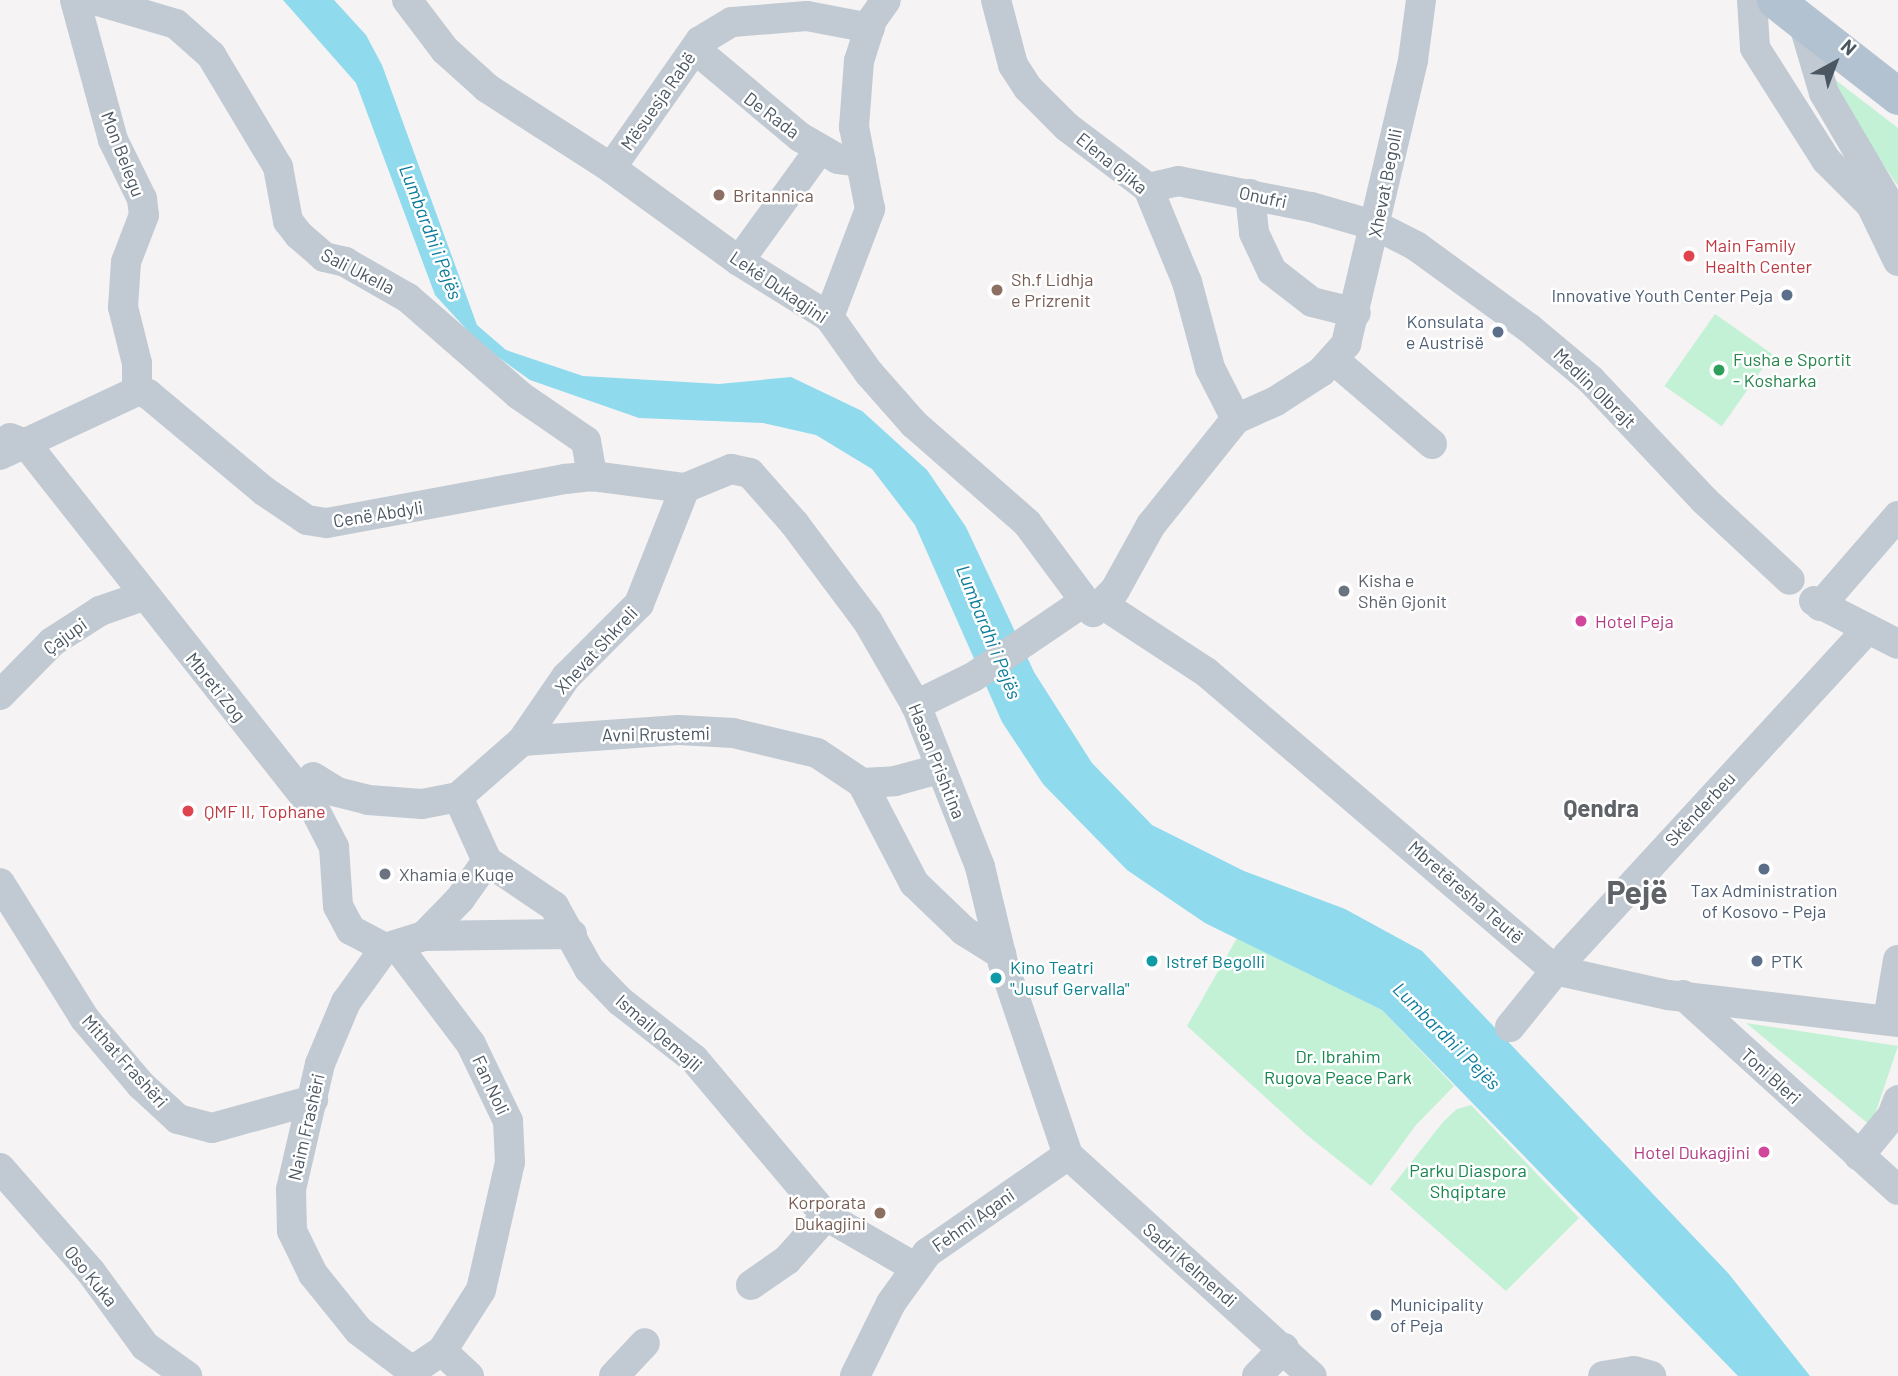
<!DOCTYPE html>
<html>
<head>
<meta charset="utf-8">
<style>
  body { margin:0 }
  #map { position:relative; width:1898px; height:1376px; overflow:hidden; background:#f5f3f3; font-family:Barlow,sans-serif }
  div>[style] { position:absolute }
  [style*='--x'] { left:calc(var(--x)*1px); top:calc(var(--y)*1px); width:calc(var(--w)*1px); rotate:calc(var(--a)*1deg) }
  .green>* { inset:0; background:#c3f1d5; transform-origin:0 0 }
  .water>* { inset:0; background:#90daee }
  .minor>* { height:30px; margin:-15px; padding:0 15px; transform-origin:15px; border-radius:15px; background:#c1cad2 }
  .major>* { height:37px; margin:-18.5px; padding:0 18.5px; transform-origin:18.5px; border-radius:18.5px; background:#b3c2d1 }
  .dots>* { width:19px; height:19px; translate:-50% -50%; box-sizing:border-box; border:4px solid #fff; border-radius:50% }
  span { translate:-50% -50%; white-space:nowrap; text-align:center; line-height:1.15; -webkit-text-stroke:5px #fff; paint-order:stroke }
  .street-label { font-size:18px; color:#4a5661 }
  .education-label { font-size:18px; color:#785e54 }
  .left { translate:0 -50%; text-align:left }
  .right { translate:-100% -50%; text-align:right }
  .health-label { font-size:18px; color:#be3a42 }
  .service-label { font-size:18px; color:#4e5e75 }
  .leisure-label { font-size:18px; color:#27864d }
  .worship-label { font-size:18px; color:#5b616d }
  .hotel-label { font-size:18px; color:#b23c85 }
  .culture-label { font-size:18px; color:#0d838f }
  .park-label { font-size:18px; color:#17864f }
  .water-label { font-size:19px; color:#0c7c9b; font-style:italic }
  .district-label { font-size:24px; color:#5f6368; font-weight:700 }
  .town-label { font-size:32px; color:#5f6368; font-weight:700 }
  .north { position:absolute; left:1800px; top:28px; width:70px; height:70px; -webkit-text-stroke:5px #fff; paint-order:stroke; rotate:41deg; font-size:19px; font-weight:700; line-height:28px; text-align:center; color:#4a5661 }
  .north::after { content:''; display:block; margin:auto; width:24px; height:32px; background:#4a5661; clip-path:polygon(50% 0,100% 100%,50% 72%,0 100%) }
</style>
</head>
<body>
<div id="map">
  <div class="green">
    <i style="clip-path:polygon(1833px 78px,1898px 128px,1898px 186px,1839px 100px)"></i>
    <i style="left:1715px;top:314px;width:70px;height:88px;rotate:35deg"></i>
    <i style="clip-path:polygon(1237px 938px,1382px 1010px,1454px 1086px,1416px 1125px,1371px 1186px,1307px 1135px,1187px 1026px)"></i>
    <i style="clip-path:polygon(1746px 1023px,1898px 1046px,1871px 1126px)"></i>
    <i style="clip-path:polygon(1471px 1105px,1579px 1218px,1506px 1291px,1390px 1189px,1443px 1122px,1457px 1109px)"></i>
  </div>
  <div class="water">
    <i style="clip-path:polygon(283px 0,334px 0,366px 35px,382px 65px,477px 325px,506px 350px,583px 376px,719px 384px,791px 377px,862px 411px,927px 470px,966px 527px,1034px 672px,1092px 763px,1152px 825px,1244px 871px,1345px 909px,1422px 951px,1728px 1273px,1810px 1376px,1738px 1376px,1382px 1010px,1205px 923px,1127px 870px,1043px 784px,1002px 722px,915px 525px,872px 469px,816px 435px,763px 423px,639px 418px,530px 380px,480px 344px,435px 295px,356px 83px)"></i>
  </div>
  <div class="minor">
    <i style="--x:75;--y:0;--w:145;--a:74.8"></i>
    <i style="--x:113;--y:140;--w:66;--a:63.8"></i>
    <i style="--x:142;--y:199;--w:16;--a:83"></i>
    <i style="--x:144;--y:215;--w:50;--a:111"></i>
    <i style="--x:126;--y:262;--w:45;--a:93.8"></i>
    <i style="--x:123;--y:307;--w:58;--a:76"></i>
    <i style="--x:137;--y:363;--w:28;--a:90"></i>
    <i style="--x:95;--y:0;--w:84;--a:16.5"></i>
    <i style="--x:176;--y:24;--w:47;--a:41.5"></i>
    <i style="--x:211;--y:55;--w:131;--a:59.1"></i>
    <i style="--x:278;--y:167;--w:55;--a:79.5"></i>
    <i style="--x:288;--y:221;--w:18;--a:52"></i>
    <i style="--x:299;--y:235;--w:33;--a:41"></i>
    <i style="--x:324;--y:257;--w:22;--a:13"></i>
    <i style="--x:345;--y:262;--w:73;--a:29.7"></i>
    <i style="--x:408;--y:298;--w:147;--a:41.1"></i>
    <i style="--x:519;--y:395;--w:81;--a:34.5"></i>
    <i style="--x:586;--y:441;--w:36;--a:80"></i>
    <i style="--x:407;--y:0;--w:63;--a:52.8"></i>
    <i style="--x:445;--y:50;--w:57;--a:42.1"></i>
    <i style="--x:487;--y:88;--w:148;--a:32.8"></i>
    <i style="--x:611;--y:168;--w:158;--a:36"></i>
    <i style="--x:739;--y:261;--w:106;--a:31.9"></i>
    <i style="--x:829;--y:317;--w:69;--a:54.5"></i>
    <i style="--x:869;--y:373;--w:68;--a:48.6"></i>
    <i style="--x:914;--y:424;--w:150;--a:41.2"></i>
    <i style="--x:1027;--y:523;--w:97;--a:53.4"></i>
    <i style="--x:1085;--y:601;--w:135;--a:145.8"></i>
    <i style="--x:973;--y:677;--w:64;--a:153.8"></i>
    <i style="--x:996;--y:0;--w:67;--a:75.3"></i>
    <i style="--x:1013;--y:65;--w:27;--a:57"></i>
    <i style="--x:1028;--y:88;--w:55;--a:45"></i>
    <i style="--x:1067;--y:127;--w:101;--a:37"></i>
    <i style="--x:1148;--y:188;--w:102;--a:67.5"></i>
    <i style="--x:1187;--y:282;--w:89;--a:75"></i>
    <i style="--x:1210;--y:368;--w:57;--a:63"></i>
    <i style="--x:1752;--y:0;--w:48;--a:86.4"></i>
    <i style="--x:1755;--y:48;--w:133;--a:57.6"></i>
    <i style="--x:1826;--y:160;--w:64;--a:45"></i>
    <i style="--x:1871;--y:205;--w:62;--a:64.3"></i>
    <i style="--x:1803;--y:22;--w:74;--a:73.5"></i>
    <i style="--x:1824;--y:93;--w:146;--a:59.6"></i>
    <i style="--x:695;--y:49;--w:137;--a:40"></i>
    <i style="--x:800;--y:137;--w:44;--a:30.1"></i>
    <i style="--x:838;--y:159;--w:23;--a:7"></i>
    <i style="--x:611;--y:168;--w:155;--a:-55"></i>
    <i style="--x:700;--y:41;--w:37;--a:-31"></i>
    <i style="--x:732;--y:22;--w:75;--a:-4.6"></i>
    <i style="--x:807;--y:16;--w:64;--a:10.8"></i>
    <i style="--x:1148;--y:188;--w:31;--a:-13"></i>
    <i style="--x:1178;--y:181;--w:136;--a:11.1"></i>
    <i style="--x:1311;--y:207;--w:69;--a:16.1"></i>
    <i style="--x:1377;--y:226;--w:44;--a:27.1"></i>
    <i style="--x:1416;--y:246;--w:140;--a:36"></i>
    <i style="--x:1529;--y:328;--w:81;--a:40"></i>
    <i style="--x:1591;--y:380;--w:165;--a:46.7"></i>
    <i style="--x:1704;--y:500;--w:117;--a:42.9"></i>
    <i style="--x:1250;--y:194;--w:39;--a:84"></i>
    <i style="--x:1254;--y:233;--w:42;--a:64.7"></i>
    <i style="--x:1272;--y:271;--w:51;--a:37.8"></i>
    <i style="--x:1312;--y:302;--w:45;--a:14"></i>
    <i style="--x:739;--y:261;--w:138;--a:-54.1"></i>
    <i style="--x:829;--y:317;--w:116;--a:-69.2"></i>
    <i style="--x:870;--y:209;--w:84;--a:-101"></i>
    <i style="--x:854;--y:127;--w:66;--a:-85.7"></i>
    <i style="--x:859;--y:61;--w:43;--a:-72.4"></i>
    <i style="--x:872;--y:20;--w:24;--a:-55"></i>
    <i style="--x:1334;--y:360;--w:129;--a:40.6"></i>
    <i style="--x:10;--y:438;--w:18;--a:22"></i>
    <i style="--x:27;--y:445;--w:465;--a:51.7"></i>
    <i style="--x:315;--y:810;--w:42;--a:62.8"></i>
    <i style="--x:334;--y:847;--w:59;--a:86.1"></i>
    <i style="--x:338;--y:906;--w:27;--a:62"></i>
    <i style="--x:351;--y:930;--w:38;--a:28"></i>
    <i style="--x:385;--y:948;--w:41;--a:-17.1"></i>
    <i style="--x:424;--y:936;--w:148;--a:-0.8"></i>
    <i style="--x:0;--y:455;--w:151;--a:-25"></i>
    <i style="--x:137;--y:391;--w:11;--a:15"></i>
    <i style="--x:148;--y:394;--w:151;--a:39.9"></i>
    <i style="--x:264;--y:491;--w:52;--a:34"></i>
    <i style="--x:307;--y:520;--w:20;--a:9"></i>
    <i style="--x:327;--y:523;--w:242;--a:-10.5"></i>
    <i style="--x:565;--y:479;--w:27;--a:-6"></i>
    <i style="--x:592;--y:476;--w:94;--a:7.4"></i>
    <i style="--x:685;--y:488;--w:50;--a:-22.4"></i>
    <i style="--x:731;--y:469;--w:19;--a:12"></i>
    <i style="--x:750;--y:473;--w:67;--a:48.7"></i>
    <i style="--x:794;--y:523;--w:124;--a:53.2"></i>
    <i style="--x:868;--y:622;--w:96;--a:60"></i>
    <i style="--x:916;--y:705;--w:174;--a:68.4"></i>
    <i style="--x:980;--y:867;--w:99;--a:76.5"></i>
    <i style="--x:1003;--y:963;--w:203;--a:71.3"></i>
    <i style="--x:1068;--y:1155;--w:329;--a:42.2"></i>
    <i style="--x:1814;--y:601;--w:94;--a:27.1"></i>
    <i style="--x:1102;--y:604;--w:124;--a:33.2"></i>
    <i style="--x:1206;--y:672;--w:459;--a:40.5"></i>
    <i style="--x:1555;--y:970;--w:116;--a:12.5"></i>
    <i style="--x:1668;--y:995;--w:232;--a:6.7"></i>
    <i style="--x:1820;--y:606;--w:119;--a:-49.1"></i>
    <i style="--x:1090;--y:607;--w:6;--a:59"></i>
    <i style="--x:1093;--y:612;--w:31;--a:-45"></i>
    <i style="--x:1115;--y:590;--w:74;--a:-61"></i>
    <i style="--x:1151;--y:525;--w:136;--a:-51.3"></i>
    <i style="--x:1236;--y:419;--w:44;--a:-24.2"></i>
    <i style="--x:1276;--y:401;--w:54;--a:-32.8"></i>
    <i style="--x:1321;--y:372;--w:38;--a:-48"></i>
    <i style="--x:1346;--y:344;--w:292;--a:-76.7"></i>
    <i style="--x:1413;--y:60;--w:61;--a:-82.4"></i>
    <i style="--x:0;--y:695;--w:74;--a:-45.5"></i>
    <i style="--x:52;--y:642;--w:57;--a:-32.9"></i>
    <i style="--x:100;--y:611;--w:46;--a:-19.2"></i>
    <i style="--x:522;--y:741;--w:157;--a:-4"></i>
    <i style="--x:679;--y:730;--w:54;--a:3.2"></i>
    <i style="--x:733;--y:733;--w:86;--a:13.4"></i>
    <i style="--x:817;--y:753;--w:54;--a:33.7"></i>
    <i style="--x:862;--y:783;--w:113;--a:62.5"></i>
    <i style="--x:914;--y:883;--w:69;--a:43.8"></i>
    <i style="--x:964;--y:931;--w:44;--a:31.9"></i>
    <i style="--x:313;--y:777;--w:28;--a:32"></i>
    <i style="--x:337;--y:792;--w:32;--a:14"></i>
    <i style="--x:368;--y:800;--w:54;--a:4.2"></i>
    <i style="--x:422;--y:804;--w:37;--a:-11"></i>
    <i style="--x:862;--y:783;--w:33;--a:-3"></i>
    <i style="--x:895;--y:781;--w:46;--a:-15.3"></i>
    <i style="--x:458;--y:797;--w:85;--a:-41.2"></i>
    <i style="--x:522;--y:741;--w:78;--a:-55.5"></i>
    <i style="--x:566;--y:677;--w:103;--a:-45"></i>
    <i style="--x:639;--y:604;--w:125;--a:-68.4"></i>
    <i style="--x:458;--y:797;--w:70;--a:65.6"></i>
    <i style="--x:487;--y:861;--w:81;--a:33.9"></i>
    <i style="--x:554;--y:906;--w:72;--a:60.9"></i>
    <i style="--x:589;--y:969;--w:45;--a:45.9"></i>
    <i style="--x:620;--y:1001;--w:94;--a:38.1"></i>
    <i style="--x:694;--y:1059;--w:205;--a:49.9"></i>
    <i style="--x:826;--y:1216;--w:104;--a:30"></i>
    <i style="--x:0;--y:883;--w:160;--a:58"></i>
    <i style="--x:85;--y:1019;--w:87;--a:49.7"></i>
    <i style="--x:141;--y:1085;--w:50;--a:42.6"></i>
    <i style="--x:178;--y:1119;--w:35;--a:15"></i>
    <i style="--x:212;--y:1128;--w:105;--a:-15.5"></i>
    <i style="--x:424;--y:936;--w:52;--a:-45.8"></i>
    <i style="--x:460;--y:899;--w:47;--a:-54.6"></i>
    <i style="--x:385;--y:948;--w:67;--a:125.8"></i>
    <i style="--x:346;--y:1002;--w:67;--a:112.8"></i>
    <i style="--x:320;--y:1064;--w:129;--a:103"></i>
    <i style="--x:291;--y:1190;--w:41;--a:88.6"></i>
    <i style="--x:292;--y:1231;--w:48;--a:64"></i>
    <i style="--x:313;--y:1274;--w:73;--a:51.1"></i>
    <i style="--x:359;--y:1331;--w:66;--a:37"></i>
    <i style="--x:412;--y:1371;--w:36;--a:-34"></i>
    <i style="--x:442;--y:1351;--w:72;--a:-57.4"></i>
    <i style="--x:481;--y:1290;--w:131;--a:-77.2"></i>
    <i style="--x:510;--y:1162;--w:41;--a:-92.8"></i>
    <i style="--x:508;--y:1121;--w:85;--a:-115.7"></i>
    <i style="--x:471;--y:1044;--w:124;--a:-127.1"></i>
    <i style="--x:1683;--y:995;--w:290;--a:42.2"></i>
    <i style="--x:1888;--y:1020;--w:61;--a:-80.5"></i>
    <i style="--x:1510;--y:1027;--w:92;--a:-51.1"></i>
    <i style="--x:1568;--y:955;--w:443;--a:-47.4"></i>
    <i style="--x:1859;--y:1156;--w:52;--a:-50.5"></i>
    <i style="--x:1892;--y:1116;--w:17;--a:-69"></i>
    <i style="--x:0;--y:1168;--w:138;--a:48.8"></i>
    <i style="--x:91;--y:1272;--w:92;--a:53.9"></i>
    <i style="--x:145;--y:1346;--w:52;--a:35.5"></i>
    <i style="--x:751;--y:1285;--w:44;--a:-34.8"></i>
    <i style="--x:787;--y:1260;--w:59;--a:-48.4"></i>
    <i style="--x:442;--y:1351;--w:37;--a:43"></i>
    <i style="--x:614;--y:1376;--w:45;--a:-46.8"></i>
    <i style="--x:855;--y:1376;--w:81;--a:-63.7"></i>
    <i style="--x:891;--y:1303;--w:62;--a:-54.2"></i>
    <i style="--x:927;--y:1253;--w:172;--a:-34.8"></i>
    <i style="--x:1257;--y:1376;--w:39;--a:-46"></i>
    <i style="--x:1603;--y:1376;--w:31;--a:-9"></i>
    <i style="--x:1634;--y:1371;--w:18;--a:16"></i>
  </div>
  <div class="major">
    <i style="--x:1775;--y:0;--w:156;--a:38"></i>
  </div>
  <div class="dots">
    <i style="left:719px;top:195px;background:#8d6e63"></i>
    <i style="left:1689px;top:256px;background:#e0444e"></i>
    <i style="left:997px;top:290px;background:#8d6e63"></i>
    <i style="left:1787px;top:295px;background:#5c6f8a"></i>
    <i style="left:1498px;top:332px;background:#5c6f8a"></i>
    <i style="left:1719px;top:370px;background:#2e9e5b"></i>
    <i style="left:1344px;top:591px;background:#6b7280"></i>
    <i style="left:1581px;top:621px;background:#d1479c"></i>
    <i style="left:188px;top:811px;background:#e0444e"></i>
    <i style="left:1764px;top:869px;background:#5c6f8a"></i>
    <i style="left:385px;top:874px;background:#6b7280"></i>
    <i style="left:1152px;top:961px;background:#0f9aa8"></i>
    <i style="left:1757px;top:961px;background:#5c6f8a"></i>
    <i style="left:996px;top:978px;background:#0f9aa8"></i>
    <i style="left:1764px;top:1152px;background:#d1479c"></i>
    <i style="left:880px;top:1213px;background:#8d6e63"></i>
    <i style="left:1376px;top:1315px;background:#5c6f8a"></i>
  </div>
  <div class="street-label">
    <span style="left:658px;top:101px;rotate:-55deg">Mësuesja Rabë</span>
    <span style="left:772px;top:115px;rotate:37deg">De Rada</span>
    <span style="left:123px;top:154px;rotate:69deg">Mon Belegu</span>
    <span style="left:1112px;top:163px;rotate:39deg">Elena Gjika</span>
    <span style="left:1385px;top:183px;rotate:-79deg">Xhevat Begolli</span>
    <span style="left:1263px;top:197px;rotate:12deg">Onufri</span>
    <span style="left:358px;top:271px;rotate:27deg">Sali Ukella</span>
    <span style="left:779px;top:287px;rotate:34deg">Lekë Dukagjini</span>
    <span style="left:1595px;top:388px;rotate:44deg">Medlin Olbrajt</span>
    <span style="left:378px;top:514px;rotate:-9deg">Cenë Abdyli</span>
    <span style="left:65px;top:636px;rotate:-36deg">Çajupi</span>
    <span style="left:596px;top:650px;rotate:-47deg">Xhevat Shkreli</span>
    <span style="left:216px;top:687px;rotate:51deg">Mbreti Zog</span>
    <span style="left:656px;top:734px;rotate:-1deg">Avni Rrustemi</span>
    <span style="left:937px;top:761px;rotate:68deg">Hasan Prishtina</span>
    <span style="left:1700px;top:809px;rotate:-47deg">Skënderbeu</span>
    <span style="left:1466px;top:892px;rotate:41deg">Mbretëresha Teutë</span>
    <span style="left:659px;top:1033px;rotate:41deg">Ismail Qemajli</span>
    <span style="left:125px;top:1061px;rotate:48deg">Mithat Frashëri</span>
    <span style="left:1771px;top:1076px;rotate:42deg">Toni Bleri</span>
    <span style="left:491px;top:1085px;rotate:65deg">Fan Noli</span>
    <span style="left:306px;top:1127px;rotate:-77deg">Naim Frashëri</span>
    <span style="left:973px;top:1220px;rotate:-35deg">Fehmi Agani</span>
    <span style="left:1190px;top:1265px;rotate:41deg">Sadri Kelmendi</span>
    <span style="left:91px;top:1276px;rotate:51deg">Oso Kuka</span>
  </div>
  <div class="education-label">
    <span class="left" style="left:733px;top:195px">Britannica</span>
    <span class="left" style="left:1011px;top:290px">Sh.f Lidhja<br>e Prizrenit</span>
    <span class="right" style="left:866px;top:1213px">Korporata<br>Dukagjini</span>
  </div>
  <div class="health-label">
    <span class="left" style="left:1705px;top:256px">Main Family<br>Health Center</span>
    <span class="left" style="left:204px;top:811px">QMF II, Tophane</span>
  </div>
  <div class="service-label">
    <span class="right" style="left:1773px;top:295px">Innovative Youth Center Peja</span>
    <span class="right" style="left:1484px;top:332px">Konsulata<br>e Austrisë</span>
    <span style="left:1764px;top:901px">Tax Administration<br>of Kosovo - Peja</span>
    <span class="left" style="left:1771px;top:961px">PTK</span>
    <span class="left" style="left:1390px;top:1315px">Municipality<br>of Peja</span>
  </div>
  <div class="leisure-label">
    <span class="left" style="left:1733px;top:370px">Fusha e Sportit<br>- Kosharka</span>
  </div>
  <div class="worship-label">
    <span class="left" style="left:1358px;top:591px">Kisha e<br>Shën Gjonit</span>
    <span class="left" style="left:399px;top:874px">Xhamia e Kuqe</span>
  </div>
  <div class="hotel-label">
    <span class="left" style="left:1595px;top:621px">Hotel Peja</span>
    <span class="right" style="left:1750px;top:1152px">Hotel Dukagjini</span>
  </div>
  <div class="culture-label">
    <span class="left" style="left:1166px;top:961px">Istref Begolli</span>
    <span class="left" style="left:1010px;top:978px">Kino Teatri<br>"Jusuf Gervalla"</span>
  </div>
  <div class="park-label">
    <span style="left:1338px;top:1067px">Dr. Ibrahim<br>Rugova Peace Park</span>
    <span style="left:1468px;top:1181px">Parku Diaspora<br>Shqiptare</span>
  </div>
  <div class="water-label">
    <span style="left:431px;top:232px;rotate:69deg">Lumbardhi i Pejës</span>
    <span style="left:989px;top:632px;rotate:68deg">Lumbardhi i Pejës</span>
    <span style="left:1447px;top:1036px;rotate:45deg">Lumbardhi i Pejës</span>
  </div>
  <div class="district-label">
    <span style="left:1601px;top:808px">Qendra</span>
  </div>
  <div class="town-label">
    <span style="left:1637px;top:891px">Pejë</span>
  </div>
  <div class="north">N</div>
</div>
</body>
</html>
